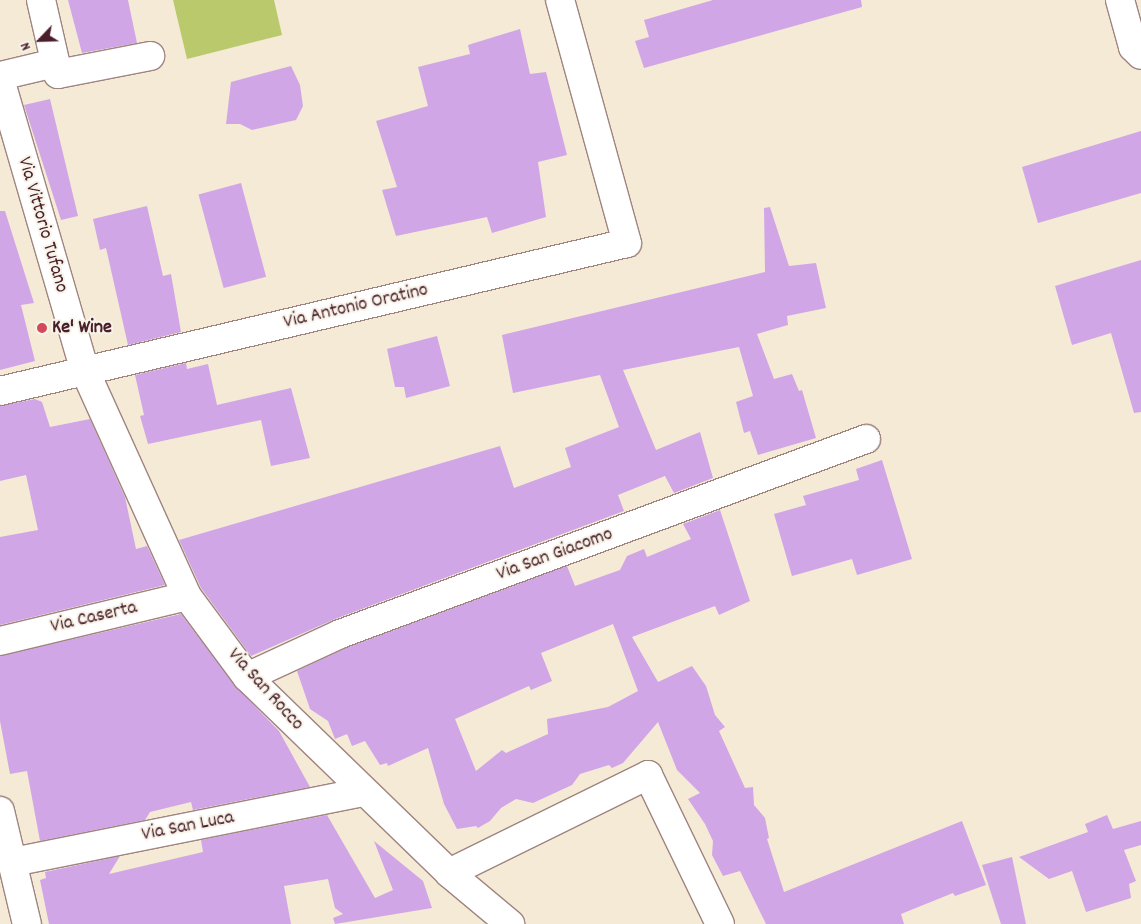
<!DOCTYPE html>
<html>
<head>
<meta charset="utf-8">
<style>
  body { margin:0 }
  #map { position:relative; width:1141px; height:924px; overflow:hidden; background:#f4ead5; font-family:Dekko,sans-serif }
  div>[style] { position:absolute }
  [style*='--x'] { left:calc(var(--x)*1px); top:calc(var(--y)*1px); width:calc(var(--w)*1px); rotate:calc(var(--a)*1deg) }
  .green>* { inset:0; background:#bac96b }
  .building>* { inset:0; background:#d1a6e7; transform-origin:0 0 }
  .roads { filter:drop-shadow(1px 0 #9f8480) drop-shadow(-1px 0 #9f8480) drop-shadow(0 1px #9f8480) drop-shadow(0 -1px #9f8480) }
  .minor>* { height:28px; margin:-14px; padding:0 14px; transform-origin:14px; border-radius:14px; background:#fff }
  .dots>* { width:14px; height:14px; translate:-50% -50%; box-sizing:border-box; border:2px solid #f7f3e8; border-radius:50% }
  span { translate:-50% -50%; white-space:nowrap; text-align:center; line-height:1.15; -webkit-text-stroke:4px #f7f3e8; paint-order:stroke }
  .street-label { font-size:20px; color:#4a1f2b }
  .poi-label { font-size:20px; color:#4a1f2b; font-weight:700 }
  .left { translate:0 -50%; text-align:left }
  .north { position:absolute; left:15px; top:15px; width:50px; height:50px; -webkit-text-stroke:4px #f7f3e8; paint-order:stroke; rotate:246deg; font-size:14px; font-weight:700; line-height:20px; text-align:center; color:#4a1f2b }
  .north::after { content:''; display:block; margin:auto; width:18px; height:22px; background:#4a1f2b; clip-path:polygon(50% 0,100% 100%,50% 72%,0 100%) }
</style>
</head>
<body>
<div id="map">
  <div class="green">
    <i style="clip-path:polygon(173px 0,274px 0,282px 35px,187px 59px)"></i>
  </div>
  <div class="building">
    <i style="clip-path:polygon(68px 0,128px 0,137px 43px,82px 53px)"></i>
    <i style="clip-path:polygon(713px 0,861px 0,862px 7px,644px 68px,635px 41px,649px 37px,644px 20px)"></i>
    <i style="clip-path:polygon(520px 29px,530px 74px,546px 72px,567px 155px,538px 162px,546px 217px,492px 233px,487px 217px,396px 236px,382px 190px,397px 187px,376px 121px,428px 106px,418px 67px,470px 54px,468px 45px)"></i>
    <i style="clip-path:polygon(291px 66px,300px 85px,303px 106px,296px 120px,252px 130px,240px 124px,226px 124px,231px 82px)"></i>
    <i style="clip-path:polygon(50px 99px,78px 216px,61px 220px,24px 105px)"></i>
    <i style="clip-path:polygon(1141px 131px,1141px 193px,1038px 223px,1022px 167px)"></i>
    <i style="left:241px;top:183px;width:97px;height:44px;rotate:75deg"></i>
    <i style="clip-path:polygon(147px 206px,163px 276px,171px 274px,181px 332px,128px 345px,106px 248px,100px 250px,93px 219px)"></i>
    <i style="clip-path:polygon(770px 207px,789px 266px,816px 263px,826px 308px,787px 316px,788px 325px,757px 334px,774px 379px,792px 374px,799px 391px,802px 390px,816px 438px,758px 455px,750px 431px,744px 433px,736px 402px,753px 396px,739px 347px,623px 370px,656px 450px,700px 432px,713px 478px,674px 493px,665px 476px,618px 495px,624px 511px,335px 619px,251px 656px,201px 588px,179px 540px,500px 446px,514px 488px,571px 467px,565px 448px,619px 427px,600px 375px,513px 393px,502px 335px,765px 272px,764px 208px)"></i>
    <i style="clip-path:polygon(0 211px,5px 211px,34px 303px,21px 305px,35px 361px,0 370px)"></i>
    <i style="clip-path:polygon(1141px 260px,1141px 412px,1134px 413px,1111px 333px,1072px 345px,1055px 286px)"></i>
    <i style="clip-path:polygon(437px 336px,450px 386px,406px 398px,404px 387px,395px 387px,387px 349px)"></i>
    <i style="clip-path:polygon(186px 363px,187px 369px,208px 364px,217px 405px,291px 388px,310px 458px,271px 466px,261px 420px,148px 444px,140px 416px,144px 415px,135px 375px)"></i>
    <i style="clip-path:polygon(35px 399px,42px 402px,50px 427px,90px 419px,125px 497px,136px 549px,147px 546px,165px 585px,0 625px,0 537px,38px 530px,26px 475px,0 481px,0 406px)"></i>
    <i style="clip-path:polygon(882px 460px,912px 559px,857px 575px,852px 559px,792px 576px,774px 514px,806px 505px,803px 496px,859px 480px,856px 469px)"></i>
    <i style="clip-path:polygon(evenodd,720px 510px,750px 601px,719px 615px,715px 606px,632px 637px,658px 682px,692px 666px,706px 686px,715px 715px,725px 727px,719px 731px,745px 788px,753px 787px,754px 805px,765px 818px,769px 838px,767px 839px,784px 892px,962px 821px,986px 885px,955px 896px,953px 893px,901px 914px,904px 924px,766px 924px,740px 871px,723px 876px,712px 855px,713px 841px,705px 824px,688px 799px,700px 793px,677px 770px,658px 722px,623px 763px,612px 768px,609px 765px,580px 774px,572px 785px,533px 803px,516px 799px,501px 808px,490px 821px,478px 828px,476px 826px,457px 829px,444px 804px,428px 748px,388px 766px,387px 763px,380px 765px,365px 741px,352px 746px,347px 734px,335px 739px,328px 721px,310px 709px,297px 671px,346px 648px,567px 566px,575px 586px,620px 570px,627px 556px,644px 549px,647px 557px,691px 539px,683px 524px,720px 510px,613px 624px,638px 691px,608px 707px,547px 719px,548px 734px,506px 753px,502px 750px,476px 771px,455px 719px,529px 686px,531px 690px,552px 681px,541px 653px,613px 624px)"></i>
    <i style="clip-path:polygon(181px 614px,235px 686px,279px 731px,310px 787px,193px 810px,191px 802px,150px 812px,145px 820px,40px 841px,27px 771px,10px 774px,0 721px,0 656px)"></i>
    <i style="clip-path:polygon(327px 815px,375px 898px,393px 890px,374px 841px,423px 881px,432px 908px,335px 924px,333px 918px,343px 914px,335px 908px,328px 879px,284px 886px,291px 924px,49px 924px,40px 880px,46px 878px,45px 872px,120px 856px,109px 874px,203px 852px,201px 840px)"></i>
    <i style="clip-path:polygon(1107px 815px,1113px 829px,1141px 821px,1141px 845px,1124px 850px,1136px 881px,1129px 884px,1131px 898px,1086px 912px,1072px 871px,1049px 879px,1019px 857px,1088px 832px,1085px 824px)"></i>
    <i style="clip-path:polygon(1012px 857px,1026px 924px,1001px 924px,982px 865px)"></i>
  </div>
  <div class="roads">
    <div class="minor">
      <i style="--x:41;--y:0;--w:76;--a:77.1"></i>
      <i style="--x:58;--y:74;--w:94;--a:-11.1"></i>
      <i style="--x:1120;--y:0;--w:49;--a:74.5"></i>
      <i style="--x:1133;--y:47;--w:11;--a:45"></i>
      <i style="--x:0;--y:76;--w:57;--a:-13.3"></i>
      <i style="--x:0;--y:79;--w:304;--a:73.8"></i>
      <i style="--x:85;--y:371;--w:247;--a:65.6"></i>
      <i style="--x:187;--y:596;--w:101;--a:53.5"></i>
      <i style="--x:247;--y:677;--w:281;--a:44.1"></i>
      <i style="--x:449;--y:873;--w:80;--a:39.9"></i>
      <i style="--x:0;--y:391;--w:644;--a:-13.28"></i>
      <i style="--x:627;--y:243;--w:252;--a:-105.4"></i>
      <i style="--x:0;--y:641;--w:192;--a:-13.5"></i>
      <i style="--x:247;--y:677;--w:102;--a:-24.8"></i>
      <i style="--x:340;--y:634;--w:561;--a:-20.34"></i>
      <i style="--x:0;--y:811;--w:116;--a:76.6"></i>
      <i style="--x:13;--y:862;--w:357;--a:-11.3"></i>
      <i style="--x:449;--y:873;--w:222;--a:-26.2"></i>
      <i style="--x:648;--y:775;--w:165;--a:64.2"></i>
    </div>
  </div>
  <div class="dots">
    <i style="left:42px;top:328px;background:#d1495b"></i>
  </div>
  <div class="street-label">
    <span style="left:42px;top:225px;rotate:74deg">Via Vittorio Tufano</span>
    <span style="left:356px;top:307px;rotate:-13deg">Via Antonio Oratino</span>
    <span style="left:555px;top:555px;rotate:-20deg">Via San Giacomo</span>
    <span style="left:94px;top:618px;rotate:-13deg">Via Caserta</span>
    <span style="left:265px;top:690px;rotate:48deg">Via San Rocco</span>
    <span style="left:188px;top:827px;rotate:-11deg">Via San Luca</span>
  </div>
  <div class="poi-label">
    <span class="left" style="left:52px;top:328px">Ke' Wine</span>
  </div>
  <div class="north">N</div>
</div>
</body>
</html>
